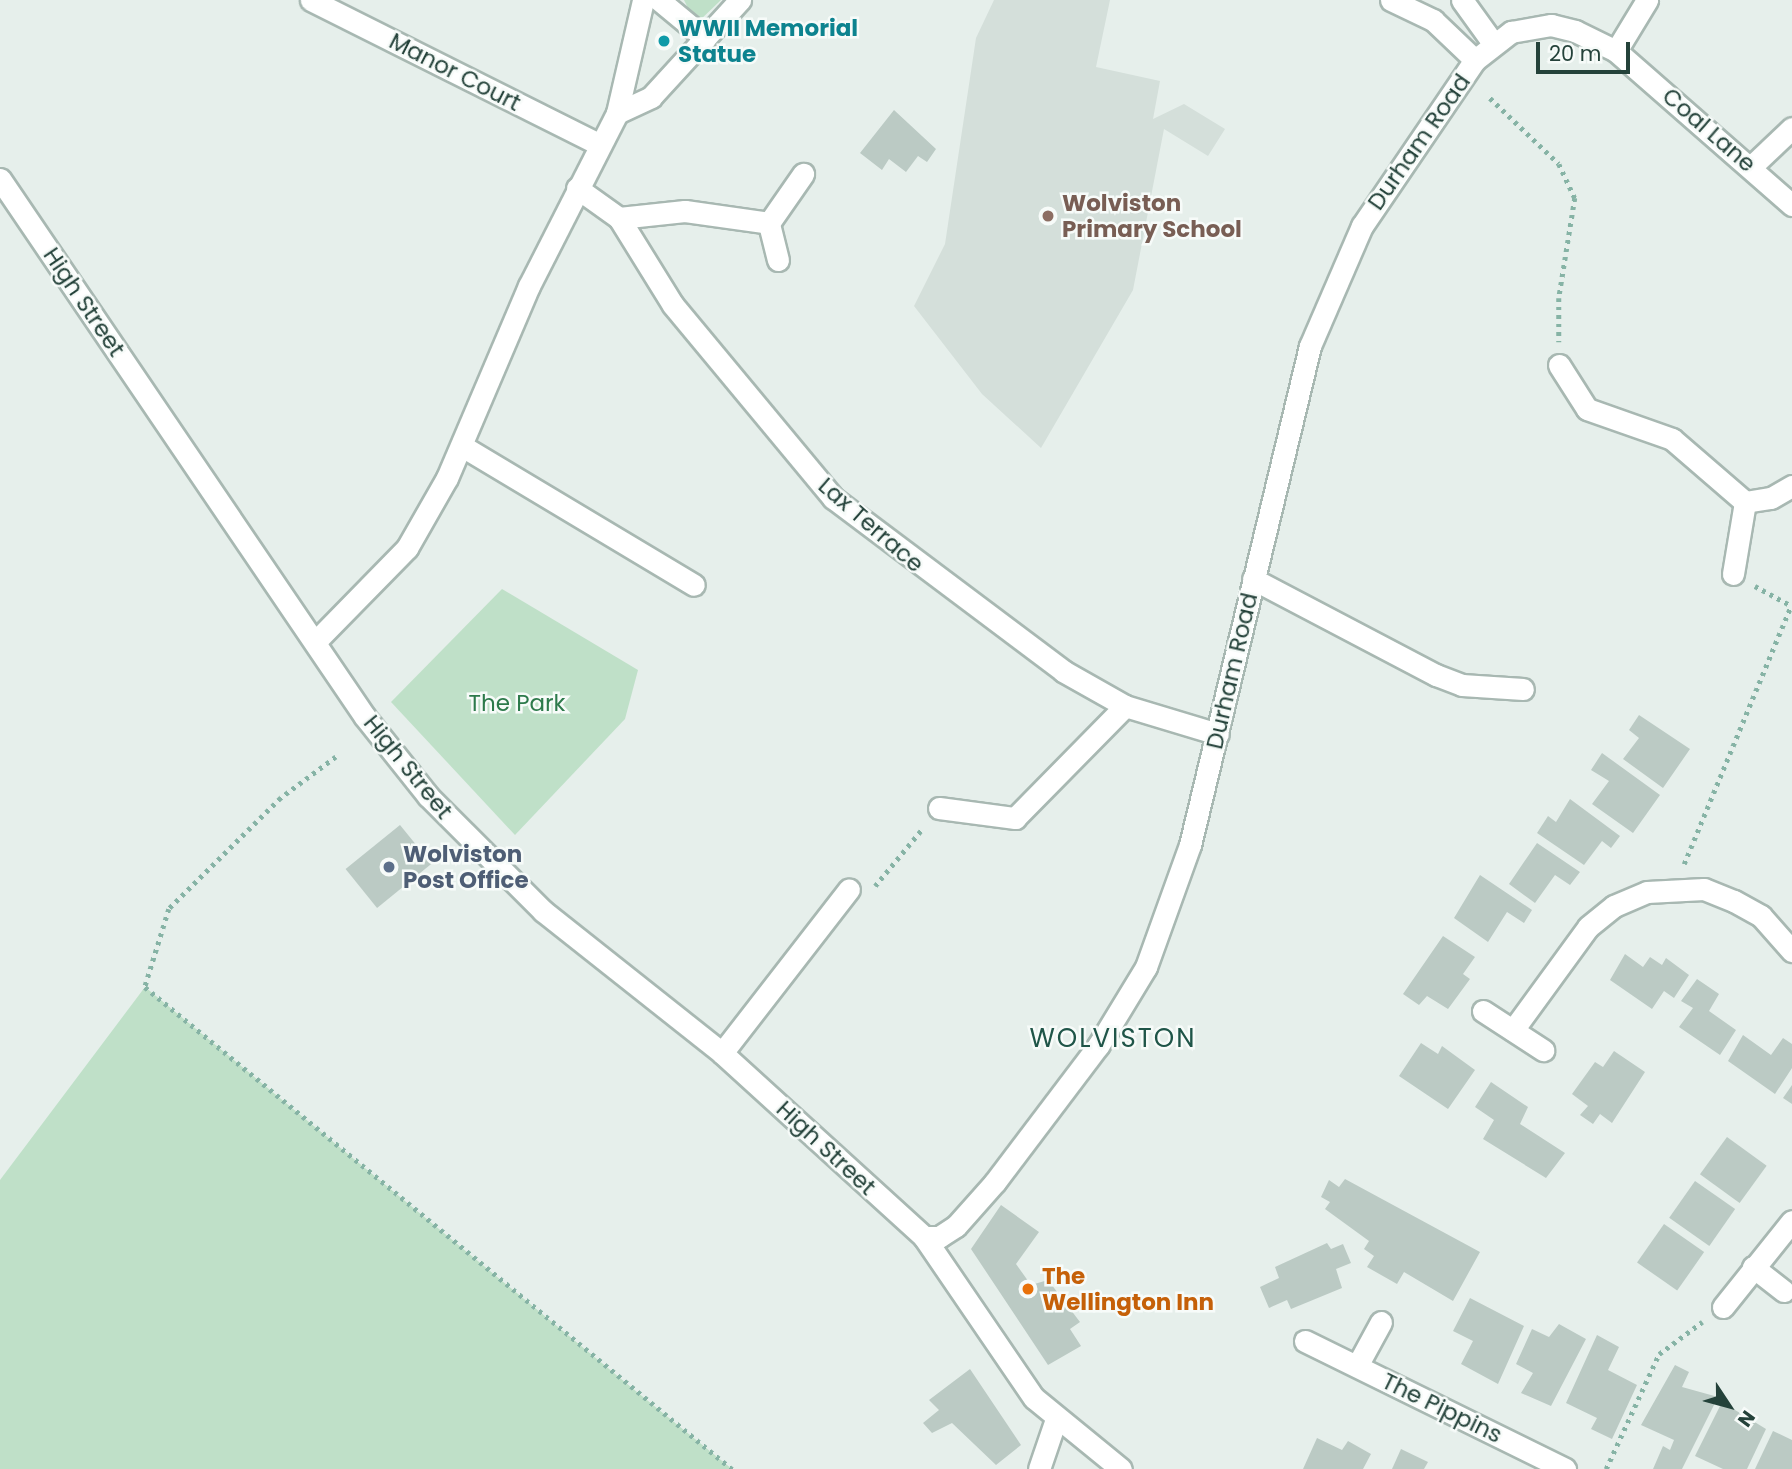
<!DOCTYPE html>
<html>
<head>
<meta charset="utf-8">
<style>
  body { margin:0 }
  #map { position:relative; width:1792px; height:1469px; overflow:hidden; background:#e6efeb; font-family:Poppins,sans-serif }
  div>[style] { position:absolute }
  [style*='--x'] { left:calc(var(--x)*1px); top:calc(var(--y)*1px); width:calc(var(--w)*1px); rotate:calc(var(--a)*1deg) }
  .built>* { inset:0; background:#d4dfda }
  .green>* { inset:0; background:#bfe0c8 }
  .building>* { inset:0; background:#bbcac4; transform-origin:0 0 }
  .path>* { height:4.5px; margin-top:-2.25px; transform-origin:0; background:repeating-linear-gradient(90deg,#86b3a5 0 3.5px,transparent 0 8.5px) }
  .roads { filter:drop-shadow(2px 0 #a8b8b2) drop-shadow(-2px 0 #a8b8b2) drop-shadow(0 2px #a8b8b2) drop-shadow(0 -2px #a8b8b2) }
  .minor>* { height:21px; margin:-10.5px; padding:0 10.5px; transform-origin:10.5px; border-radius:10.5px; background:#fff }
  .dots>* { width:19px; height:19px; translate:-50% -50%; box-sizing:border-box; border:4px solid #f7fbf9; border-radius:50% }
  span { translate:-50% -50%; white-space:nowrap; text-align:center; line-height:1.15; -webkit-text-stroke:5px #f7fbf9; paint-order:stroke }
  .culture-label { font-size:23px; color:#0d838f; font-weight:700 }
  .left { translate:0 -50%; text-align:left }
  .street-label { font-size:23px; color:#24423a }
  .education-label { font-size:23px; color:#785e54; font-weight:700 }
  .park-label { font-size:23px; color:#2d7a4b }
  .service-label { font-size:23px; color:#4e5e75; font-weight:700 }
  .food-label { font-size:23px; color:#c56008; font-weight:700 }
  .quarter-label { font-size:26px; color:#1f5548; letter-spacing:2px }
  .north { position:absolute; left:1694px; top:1371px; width:70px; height:70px; -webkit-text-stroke:5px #f7fbf9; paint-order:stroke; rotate:126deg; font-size:19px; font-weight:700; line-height:28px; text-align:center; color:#24423a }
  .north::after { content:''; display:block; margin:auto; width:24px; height:32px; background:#24423a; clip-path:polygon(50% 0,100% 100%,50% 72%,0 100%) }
  .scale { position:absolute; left:1536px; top:42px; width:94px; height:32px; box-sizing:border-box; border:4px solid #24423a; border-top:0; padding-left:9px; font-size:21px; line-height:24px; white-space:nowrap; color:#24423a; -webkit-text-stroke:5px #f7fbf9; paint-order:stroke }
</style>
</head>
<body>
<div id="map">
  <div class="built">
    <i style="clip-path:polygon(994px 0,1110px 0,1096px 67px,1160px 81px,1153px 119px,1184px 104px,1225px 129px,1208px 156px,1164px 129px,1133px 290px,1041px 448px,982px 394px,914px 306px,945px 244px,976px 38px)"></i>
  </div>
  <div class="green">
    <i style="clip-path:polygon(684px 0,721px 0,696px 24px)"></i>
    <i style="clip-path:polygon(502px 589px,638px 670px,625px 719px,515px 835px,391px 702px)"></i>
    <i style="clip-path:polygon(145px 987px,637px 1392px,732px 1469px,0 1469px,0 1180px)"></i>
  </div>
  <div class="building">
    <i style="clip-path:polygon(894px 110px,936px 149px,927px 162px,918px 156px,906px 172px,889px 159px,882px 170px,860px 153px)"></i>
    <i style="clip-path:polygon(1639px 715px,1690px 749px,1663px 788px,1623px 759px,1639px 738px,1629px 730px)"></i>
    <i style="clip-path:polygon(1602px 753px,1660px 795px,1633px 833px,1592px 804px,1609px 781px,1591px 770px)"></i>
    <i style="clip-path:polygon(1570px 799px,1620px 836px,1611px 848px,1602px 841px,1584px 865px,1537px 833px,1548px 816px,1556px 822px)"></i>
    <i style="left:400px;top:825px;width:50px;height:70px;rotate:51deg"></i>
    <i style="clip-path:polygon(1537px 843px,1580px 872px,1570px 885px,1555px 875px,1535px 903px,1509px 884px)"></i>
    <i style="clip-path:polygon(1480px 875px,1532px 910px,1524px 923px,1507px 912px,1488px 942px,1454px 918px)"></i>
    <i style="clip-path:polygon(1443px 936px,1475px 957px,1463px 974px,1470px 979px,1448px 1009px,1427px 996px,1419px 1005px,1403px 994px)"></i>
    <i style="clip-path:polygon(1625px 954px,1643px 967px,1650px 957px,1662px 965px,1666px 958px,1689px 975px,1674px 998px,1664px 991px,1652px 1009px,1610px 980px)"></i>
    <i style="clip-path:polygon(1697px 979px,1719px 994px,1709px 1011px,1736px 1030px,1720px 1055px,1679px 1027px,1693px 1008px,1681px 1001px)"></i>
    <i style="clip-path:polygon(1743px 1035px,1771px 1055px,1783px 1038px,1792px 1044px,1792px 1068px,1775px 1094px,1728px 1061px)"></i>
    <i style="clip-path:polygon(1421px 1043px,1438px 1054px,1442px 1046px,1475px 1070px,1448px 1109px,1399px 1076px)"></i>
    <i style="clip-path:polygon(1614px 1051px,1645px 1072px,1612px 1123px,1600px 1114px,1593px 1124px,1580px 1115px,1588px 1106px,1572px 1094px,1595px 1062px,1603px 1067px)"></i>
    <i style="clip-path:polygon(1491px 1082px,1528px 1107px,1520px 1124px,1565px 1153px,1546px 1178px,1483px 1139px,1494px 1120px,1475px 1107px)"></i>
    <i style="clip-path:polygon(1792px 1085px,1792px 1104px,1783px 1098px)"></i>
    <i style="left:1727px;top:1137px;width:49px;height:46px;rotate:36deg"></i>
    <i style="clip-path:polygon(1345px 1179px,1480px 1252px,1453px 1301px,1404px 1272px,1397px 1284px,1367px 1267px,1374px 1256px,1364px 1249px,1369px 1241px,1325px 1209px,1330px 1202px,1321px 1197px,1329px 1180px,1339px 1187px)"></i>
    <i style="left:1695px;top:1181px;width:49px;height:45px;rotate:35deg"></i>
    <i style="clip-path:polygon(1001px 1205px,1039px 1232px,1016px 1264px,1031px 1285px,1048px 1280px,1080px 1322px,1070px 1329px,1081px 1346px,1048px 1365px,971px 1249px)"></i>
    <i style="left:1664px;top:1224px;width:49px;height:47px;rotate:35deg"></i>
    <i style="clip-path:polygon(1327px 1243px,1331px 1249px,1343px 1244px,1351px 1263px,1336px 1269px,1342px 1288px,1291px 1309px,1287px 1300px,1269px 1308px,1260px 1287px,1279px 1278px,1275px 1267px)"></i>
    <i style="clip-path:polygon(1470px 1298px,1524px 1326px,1498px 1384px,1461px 1364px,1473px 1341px,1453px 1331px)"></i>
    <i style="clip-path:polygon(1559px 1324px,1586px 1339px,1551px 1406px,1521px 1393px,1533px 1373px,1516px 1364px,1532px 1329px,1549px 1337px)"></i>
    <i style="clip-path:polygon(1597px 1335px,1619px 1347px,1608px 1370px,1637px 1385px,1612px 1439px,1591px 1429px,1597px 1418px,1566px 1403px)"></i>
    <i style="clip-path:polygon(1675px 1365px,1689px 1372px,1682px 1387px,1718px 1397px,1682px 1469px,1653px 1469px,1663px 1446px,1670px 1450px,1674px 1440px,1641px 1425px)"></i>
    <i style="clip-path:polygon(970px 1369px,1021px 1445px,996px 1465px,952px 1423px,932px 1433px,923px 1423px,939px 1410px,929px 1400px)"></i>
    <i style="clip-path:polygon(1722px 1402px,1766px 1429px,1747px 1469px,1723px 1469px,1695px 1456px)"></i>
    <i style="clip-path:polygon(1773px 1431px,1792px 1440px,1792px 1469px,1755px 1469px)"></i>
    <i style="clip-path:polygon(1317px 1438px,1342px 1450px,1348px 1441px,1371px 1454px,1363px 1469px,1303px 1469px)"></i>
    <i style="clip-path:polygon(1401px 1449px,1428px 1462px,1424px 1469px,1392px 1469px)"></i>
  </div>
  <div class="path">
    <i style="--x:1490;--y:98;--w:95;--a:43.7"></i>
    <i style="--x:1559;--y:164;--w:38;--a:65"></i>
    <i style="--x:1575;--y:198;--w:101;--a:99.1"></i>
    <i style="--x:1559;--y:298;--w:44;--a:90"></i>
    <i style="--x:1755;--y:586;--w:42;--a:28.4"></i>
    <i style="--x:336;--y:757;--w:69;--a:143.3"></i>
    <i style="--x:281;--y:798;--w:158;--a:135.3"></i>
    <i style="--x:169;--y:909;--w:82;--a:107.1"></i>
    <i style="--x:145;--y:987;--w:760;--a:39.39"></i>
    <i style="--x:1684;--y:864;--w:279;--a:-67.5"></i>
    <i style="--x:875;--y:886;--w:75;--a:-50.4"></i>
    <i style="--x:1606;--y:1469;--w:127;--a:-65.3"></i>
    <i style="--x:1659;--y:1354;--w:54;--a:-36.7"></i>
  </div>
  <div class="roads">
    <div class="minor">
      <i style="--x:311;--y:0;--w:323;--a:26.6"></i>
      <i style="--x:659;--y:0;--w:60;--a:39.6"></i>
      <i style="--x:1391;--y:0;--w:47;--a:25.5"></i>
      <i style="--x:1433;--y:20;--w:58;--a:43.6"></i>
      <i style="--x:1462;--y:0;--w:53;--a:54.2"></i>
      <i style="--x:1616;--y:51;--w:60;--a:-58.7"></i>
      <i style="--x:617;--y:113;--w:38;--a:-25"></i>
      <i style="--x:651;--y:97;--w:132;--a:-47.5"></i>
      <i style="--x:1752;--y:166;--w:55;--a:-43.5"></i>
      <i style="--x:0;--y:179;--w:650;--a:55.85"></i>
      <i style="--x:365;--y:717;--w:101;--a:51.4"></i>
      <i style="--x:428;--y:796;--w:163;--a:45"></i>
      <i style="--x:543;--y:911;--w:228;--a:38.4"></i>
      <i style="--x:722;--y:1053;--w:273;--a:42.3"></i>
      <i style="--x:924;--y:1237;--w:195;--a:55.7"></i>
      <i style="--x:1034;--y:1398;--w:112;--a:39.2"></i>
      <i style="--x:577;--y:188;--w:52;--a:35.5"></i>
      <i style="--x:619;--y:218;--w:102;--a:58.2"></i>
      <i style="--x:673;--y:305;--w:251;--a:50.3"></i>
      <i style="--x:833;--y:498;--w:288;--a:36.9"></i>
      <i style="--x:1063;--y:671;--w:71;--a:29.4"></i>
      <i style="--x:1125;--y:706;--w:97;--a:16.8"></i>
      <i style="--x:619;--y:218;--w:66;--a:-6.1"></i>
      <i style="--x:685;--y:211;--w:85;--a:8.1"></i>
      <i style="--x:778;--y:260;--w:38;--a:-104"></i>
      <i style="--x:769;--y:223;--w:60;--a:-55.2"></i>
      <i style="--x:1559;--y:365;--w:52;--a:57.5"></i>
      <i style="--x:1587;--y:409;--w:90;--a:19.4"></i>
      <i style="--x:1672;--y:439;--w:96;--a:40.8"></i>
      <i style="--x:1745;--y:502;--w:73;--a:99.5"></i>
      <i style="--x:462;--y:446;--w:270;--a:30.9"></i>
      <i style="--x:1745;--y:502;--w:26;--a:-9"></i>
      <i style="--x:1771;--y:498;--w:24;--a:-30"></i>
      <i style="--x:1253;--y:579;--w:207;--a:27.7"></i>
      <i style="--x:1436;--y:675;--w:28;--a:21"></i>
      <i style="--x:1462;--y:685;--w:61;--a:3.8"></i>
      <i style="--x:315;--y:642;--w:132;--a:-45.6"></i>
      <i style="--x:407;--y:548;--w:81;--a:-60.3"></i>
      <i style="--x:447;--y:478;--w:209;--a:-66.9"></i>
      <i style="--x:529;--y:286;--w:194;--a:-63"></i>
      <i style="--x:617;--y:113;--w:116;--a:-77"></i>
      <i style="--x:939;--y:808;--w:77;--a:7.5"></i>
      <i style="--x:1015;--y:818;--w:157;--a:-45.5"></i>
      <i style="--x:1483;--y:1011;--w:72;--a:33"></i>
      <i style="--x:1513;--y:1030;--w:127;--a:-53.9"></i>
      <i style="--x:1588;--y:927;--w:33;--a:-39"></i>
      <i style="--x:1614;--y:906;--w:36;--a:-23"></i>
      <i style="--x:1647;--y:892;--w:57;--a:-3"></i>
      <i style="--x:1704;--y:889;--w:32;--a:22"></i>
      <i style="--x:1734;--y:901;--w:31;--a:29"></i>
      <i style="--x:1761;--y:916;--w:47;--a:48.5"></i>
      <i style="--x:722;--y:1053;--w:207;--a:-52.2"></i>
      <i style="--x:924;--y:1237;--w:15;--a:0"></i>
      <i style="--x:939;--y:1237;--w:20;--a:-33"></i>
      <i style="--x:956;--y:1226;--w:59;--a:-48.4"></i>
      <i style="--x:995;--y:1182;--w:171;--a:-52.9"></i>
      <i style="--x:1098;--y:1046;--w:92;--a:-58.7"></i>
      <i style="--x:1146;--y:967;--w:130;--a:-70.2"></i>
      <i style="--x:1190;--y:845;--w:513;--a:-76.48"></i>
      <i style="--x:1310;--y:346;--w:131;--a:-66.6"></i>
      <i style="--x:1362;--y:226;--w:201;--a:-55.8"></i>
      <i style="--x:1475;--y:60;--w:46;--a:-37.9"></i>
      <i style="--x:1511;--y:32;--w:41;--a:-9.9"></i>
      <i style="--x:1551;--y:25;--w:25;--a:14"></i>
      <i style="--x:1575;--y:31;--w:46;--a:26"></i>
      <i style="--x:1616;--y:51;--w:234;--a:41.2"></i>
      <i style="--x:1753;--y:1267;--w:39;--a:38"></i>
      <i style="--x:1723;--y:1307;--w:110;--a:-51.3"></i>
      <i style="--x:1305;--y:1341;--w:290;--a:26.2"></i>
      <i style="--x:1357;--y:1366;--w:50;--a:-61.4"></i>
      <i style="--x:1039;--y:1469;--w:53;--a:-71.2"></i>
    </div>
  </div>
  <div class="dots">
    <i style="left:664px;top:41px;background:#0f9aa8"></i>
    <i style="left:1048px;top:216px;background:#8d6e63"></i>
    <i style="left:389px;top:867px;background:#5c6f8a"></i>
    <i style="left:1028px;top:1289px;background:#e8710a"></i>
  </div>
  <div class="culture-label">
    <span class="left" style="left:678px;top:41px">WWII Memorial<br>Statue</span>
  </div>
  <div class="street-label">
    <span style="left:455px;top:72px;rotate:27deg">Manor Court</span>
    <span style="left:1709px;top:130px;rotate:41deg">Coal Lane</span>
    <span style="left:1419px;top:142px;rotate:-55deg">Durham Road</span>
    <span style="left:84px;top:302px;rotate:56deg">High Street</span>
    <span style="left:871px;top:525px;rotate:41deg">Lax Terrace</span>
    <span style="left:1232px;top:671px;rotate:-77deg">Durham Road</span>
    <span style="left:408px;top:767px;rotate:51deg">High Street</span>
    <span style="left:826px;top:1148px;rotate:43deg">High Street</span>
    <span style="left:1442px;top:1408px;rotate:26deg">The Pippins</span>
  </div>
  <div class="education-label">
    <span class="left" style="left:1062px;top:216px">Wolviston<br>Primary School</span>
  </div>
  <div class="park-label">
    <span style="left:517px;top:703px">The Park</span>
  </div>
  <div class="service-label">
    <span class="left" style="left:403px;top:867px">Wolviston<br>Post Office</span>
  </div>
  <div class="food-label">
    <span class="left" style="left:1042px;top:1289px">The<br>Wellington Inn</span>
  </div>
  <div class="quarter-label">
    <span style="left:1113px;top:1039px">WOLVISTON</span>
  </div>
  <div class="north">N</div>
  <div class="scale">20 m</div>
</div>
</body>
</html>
